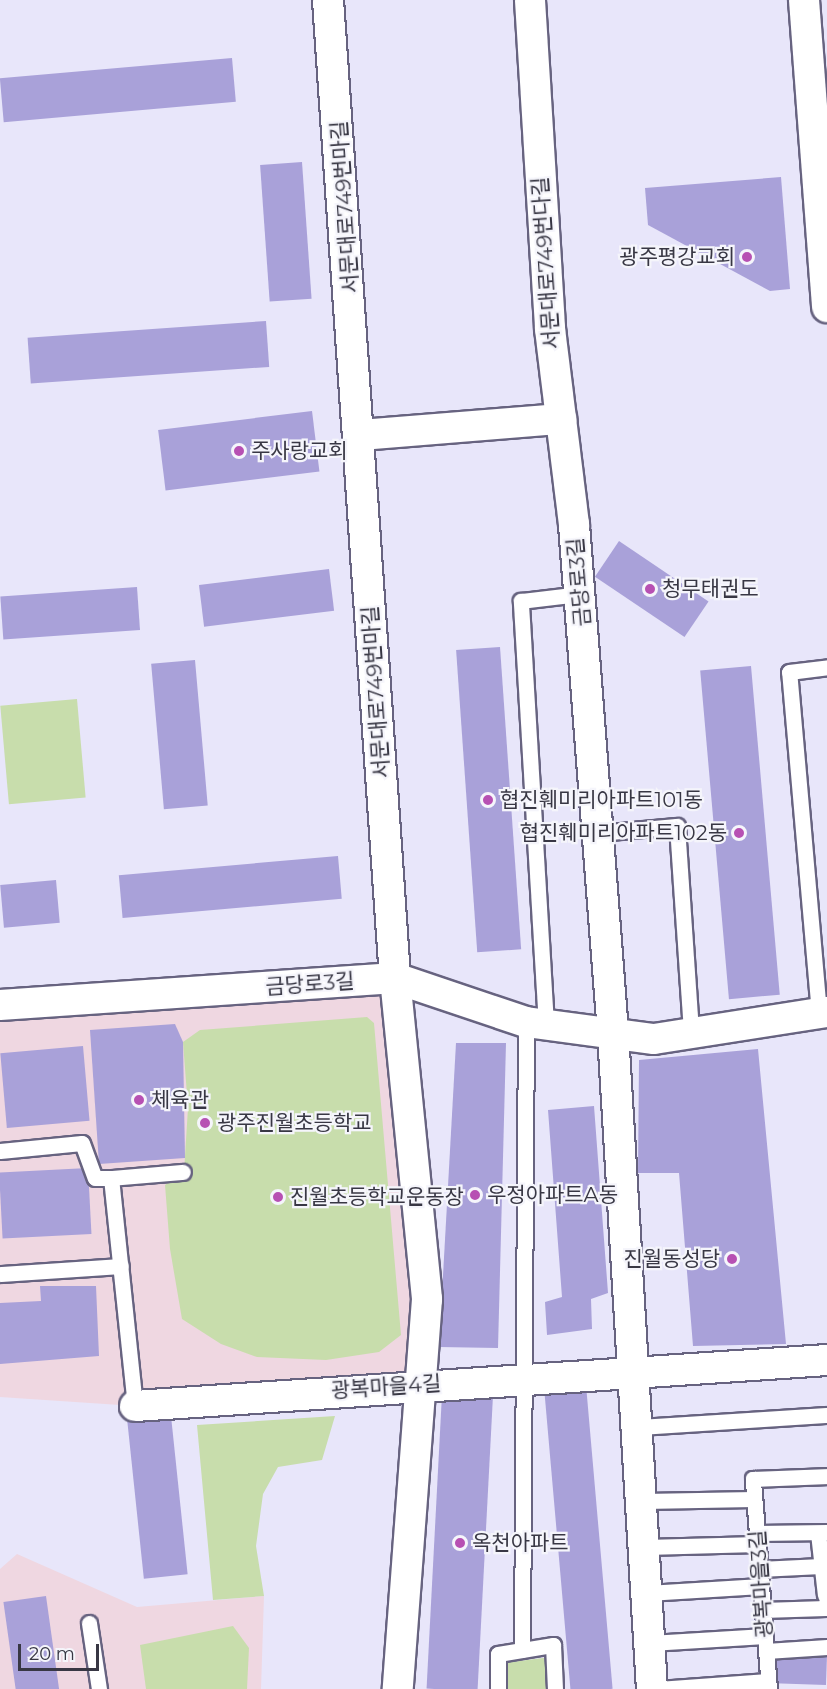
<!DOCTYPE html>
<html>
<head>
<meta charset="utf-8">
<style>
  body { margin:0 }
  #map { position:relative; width:827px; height:1689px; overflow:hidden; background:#e8e6fa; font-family:Montserrat,"Noto Sans KR",sans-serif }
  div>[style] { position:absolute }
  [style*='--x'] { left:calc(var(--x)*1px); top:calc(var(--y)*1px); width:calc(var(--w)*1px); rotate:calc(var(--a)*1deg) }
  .education>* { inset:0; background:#efd7e1 }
  .green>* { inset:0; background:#c8ddac; transform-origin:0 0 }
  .building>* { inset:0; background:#a9a1d9; transform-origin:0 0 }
  .roads { filter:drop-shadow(2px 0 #676380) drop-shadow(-2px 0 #676380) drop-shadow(0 2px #676380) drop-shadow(0 -2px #676380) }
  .service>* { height:15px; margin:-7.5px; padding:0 7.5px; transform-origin:7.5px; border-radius:7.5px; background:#fff }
  .minor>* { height:30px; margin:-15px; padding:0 15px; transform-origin:15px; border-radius:15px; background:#fff }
  .dots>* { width:16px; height:16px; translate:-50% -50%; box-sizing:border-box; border:3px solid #f5f5fb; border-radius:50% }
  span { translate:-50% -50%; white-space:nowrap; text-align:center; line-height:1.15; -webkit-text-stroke:4.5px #f5f5fb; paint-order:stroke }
  .street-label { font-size:21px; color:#383744 }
  .poi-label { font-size:21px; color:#383744 }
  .right { translate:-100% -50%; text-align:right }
  .left { translate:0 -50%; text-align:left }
  .scale { position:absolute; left:18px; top:1644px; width:81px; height:27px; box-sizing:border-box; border:3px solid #383744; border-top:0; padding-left:8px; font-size:18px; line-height:21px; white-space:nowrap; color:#383744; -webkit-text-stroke:4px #f5f5fb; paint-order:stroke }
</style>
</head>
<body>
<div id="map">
  <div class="education">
    <i style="clip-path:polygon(395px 978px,422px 1384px,135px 1406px,0 1397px,0 1005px)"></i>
    <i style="clip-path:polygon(17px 1554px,137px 1607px,264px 1596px,261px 1689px,0 1689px,0 1569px)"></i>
  </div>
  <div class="green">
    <i style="left:77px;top:699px;width:99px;height:77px;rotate:85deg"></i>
    <i style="clip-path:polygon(367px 1017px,374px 1023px,401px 1335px,379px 1352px,326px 1360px,257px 1357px,221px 1344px,182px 1319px,170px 1249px,165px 1185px,184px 1172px,188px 1108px,183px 1042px,200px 1030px)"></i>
    <i style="clip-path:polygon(335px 1416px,322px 1460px,278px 1467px,263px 1494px,256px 1546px,264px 1596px,213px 1600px,197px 1425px)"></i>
    <i style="clip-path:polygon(233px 1626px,249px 1648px,247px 1689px,146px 1689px,140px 1645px)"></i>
    <i style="clip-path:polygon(550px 1657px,550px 1689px,505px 1689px,505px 1663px)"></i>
  </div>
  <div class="building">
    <i style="left:232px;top:58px;width:44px;height:233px;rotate:85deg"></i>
    <i style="left:302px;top:162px;width:137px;height:42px;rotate:86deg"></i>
    <i style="clip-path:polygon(781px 177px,790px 289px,770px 291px,648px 225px,645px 188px)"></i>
    <i style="left:266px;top:321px;width:46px;height:239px;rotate:86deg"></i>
    <i style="left:312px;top:411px;width:61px;height:155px;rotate:83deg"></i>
    <i style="left:619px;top:541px;width:108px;height:43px;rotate:34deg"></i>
    <i style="left:329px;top:569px;width:42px;height:131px;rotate:83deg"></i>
    <i style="left:137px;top:587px;width:43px;height:137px;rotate:86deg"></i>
    <i style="left:500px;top:647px;width:303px;height:44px;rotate:86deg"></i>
    <i style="left:195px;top:660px;width:146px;height:44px;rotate:85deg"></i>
    <i style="left:751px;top:666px;width:330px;height:51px;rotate:85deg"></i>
    <i style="left:338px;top:856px;width:43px;height:220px;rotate:85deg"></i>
    <i style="left:56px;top:880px;width:43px;height:56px;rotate:85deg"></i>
    <i style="clip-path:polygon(175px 1024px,183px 1042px,185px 1158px,99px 1164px,90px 1030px)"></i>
    <i style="clip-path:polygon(456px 1043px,506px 1043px,498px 1348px,439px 1347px)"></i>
    <i style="left:83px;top:1046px;width:75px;height:83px;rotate:85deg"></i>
    <i style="clip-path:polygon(758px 1049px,786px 1344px,693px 1346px,679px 1173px,638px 1173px,639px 1060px)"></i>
    <i style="clip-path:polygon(594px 1106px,608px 1293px,591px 1299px,592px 1329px,547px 1335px,545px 1302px,562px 1297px,548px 1110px)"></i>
    <i style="left:88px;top:1168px;width:66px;height:89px;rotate:87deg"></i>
    <i style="clip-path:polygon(40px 1286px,96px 1286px,99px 1356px,0 1364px,0 1303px,41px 1301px)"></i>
    <i style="left:586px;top:1385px;width:305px;height:42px;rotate:85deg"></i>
    <i style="left:442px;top:1394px;width:51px;height:295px;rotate:3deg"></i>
    <i style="left:171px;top:1416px;width:159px;height:44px;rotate:84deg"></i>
    <i style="left:46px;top:1596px;width:94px;height:43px;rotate:82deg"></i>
    <i style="left:827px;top:1655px;width:30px;height:52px;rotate:92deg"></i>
  </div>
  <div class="roads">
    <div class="service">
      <i style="--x:598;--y:833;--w:79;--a:-5.1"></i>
      <i style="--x:677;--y:826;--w:206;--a:86.1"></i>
      <i style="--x:819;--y:1013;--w:342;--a:-95"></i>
      <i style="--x:789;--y:672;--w:38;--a:-7"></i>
      <i style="--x:546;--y:1025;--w:425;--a:-93.4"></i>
      <i style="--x:521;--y:601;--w:59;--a:-6.8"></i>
      <i style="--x:0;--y:1151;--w:82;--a:-5.6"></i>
      <i style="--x:82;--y:1143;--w:37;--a:70"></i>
      <i style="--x:95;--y:1178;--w:16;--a:0"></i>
      <i style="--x:0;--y:1274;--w:121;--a:-3.8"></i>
      <i style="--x:135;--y:1406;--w:229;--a:-96"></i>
      <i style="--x:111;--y:1178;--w:72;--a:-4.8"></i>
      <i style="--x:639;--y:1427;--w:188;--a:-3.7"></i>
      <i style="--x:643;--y:1501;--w:111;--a:-1"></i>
      <i style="--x:757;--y:1533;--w:70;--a:-0.8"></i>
      <i style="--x:818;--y:1533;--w:62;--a:83.6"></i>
      <i style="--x:645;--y:1547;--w:113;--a:-1.5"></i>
      <i style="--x:759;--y:1569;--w:62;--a:-2.8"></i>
      <i style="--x:647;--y:1593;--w:114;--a:-3.5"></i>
      <i style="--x:762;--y:1610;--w:64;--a:-1.8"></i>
      <i style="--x:826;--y:1608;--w:13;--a:-86"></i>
      <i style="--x:89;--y:1623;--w:67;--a:81.4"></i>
      <i style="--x:650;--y:1643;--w:115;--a:-3.5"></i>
      <i style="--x:522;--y:1650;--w:628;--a:-89.64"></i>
      <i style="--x:766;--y:1651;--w:61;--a:-3.8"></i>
      <i style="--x:498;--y:1689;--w:35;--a:-90"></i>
      <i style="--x:498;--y:1654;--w:56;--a:-9.3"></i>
      <i style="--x:553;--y:1645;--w:44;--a:87.4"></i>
      <i style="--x:658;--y:1689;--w:110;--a:-4.2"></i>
      <i style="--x:769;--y:1689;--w:211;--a:-94.4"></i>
      <i style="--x:753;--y:1479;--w:74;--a:-2.3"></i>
    </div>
    <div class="minor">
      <i style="--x:328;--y:0;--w:980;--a:86.08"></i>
      <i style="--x:395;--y:978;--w:323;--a:84.3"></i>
      <i style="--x:427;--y:1299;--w:391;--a:94.3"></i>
      <i style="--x:530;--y:0;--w:330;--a:86.5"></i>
      <i style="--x:550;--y:329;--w:197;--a:83"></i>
      <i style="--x:574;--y:525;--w:509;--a:85.61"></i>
      <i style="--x:613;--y:1033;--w:657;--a:86.6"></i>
      <i style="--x:804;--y:0;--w:308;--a:85.7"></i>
      <i style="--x:360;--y:435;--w:202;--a:-4.6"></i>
      <i style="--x:0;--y:1005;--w:396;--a:-3.9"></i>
      <i style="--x:395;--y:978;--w:138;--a:18.6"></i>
      <i style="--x:526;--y:1022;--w:129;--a:7.6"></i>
      <i style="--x:654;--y:1039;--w:175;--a:-8.9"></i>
      <i style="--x:135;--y:1406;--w:694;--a:-3.8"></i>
    </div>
  </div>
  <div class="dots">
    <i style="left:747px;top:257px;background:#b750b3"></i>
    <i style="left:239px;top:451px;background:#b750b3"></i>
    <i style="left:650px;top:589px;background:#b750b3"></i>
    <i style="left:488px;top:800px;background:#b750b3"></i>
    <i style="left:739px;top:833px;background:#b750b3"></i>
    <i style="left:139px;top:1100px;background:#b750b3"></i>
    <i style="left:205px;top:1123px;background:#b750b3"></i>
    <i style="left:475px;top:1195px;background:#b750b3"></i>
    <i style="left:278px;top:1197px;background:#b750b3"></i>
    <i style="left:732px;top:1259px;background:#b750b3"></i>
    <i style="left:460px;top:1543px;background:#b750b3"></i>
  </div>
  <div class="street-label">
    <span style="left:345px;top:207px;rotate:-94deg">서문대로749번마길</span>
    <span style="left:546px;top:263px;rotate:-94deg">서문대로749번다길</span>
    <span style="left:579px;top:582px;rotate:-95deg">금당로3길</span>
    <span style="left:376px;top:692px;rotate:-94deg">서문대로749번마길</span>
    <span style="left:310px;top:984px;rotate:-4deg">금당로3길</span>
    <span style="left:386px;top:1387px;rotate:-4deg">광복마을4길</span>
    <span style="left:761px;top:1584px;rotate:-94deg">광복마을3길</span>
  </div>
  <div class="poi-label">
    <span class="right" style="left:735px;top:257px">광주평강교회</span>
    <span class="left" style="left:251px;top:451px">주사랑교회</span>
    <span class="left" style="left:662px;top:589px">청무태권도</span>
    <span class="left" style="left:500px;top:800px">협진훼미리아파트101동</span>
    <span class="right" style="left:727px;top:833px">협진훼미리아파트102동</span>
    <span class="left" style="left:151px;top:1100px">체육관</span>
    <span class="left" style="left:217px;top:1123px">광주진월초등학교</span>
    <span class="left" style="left:487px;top:1195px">우정아파트A동</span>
    <span class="left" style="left:290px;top:1197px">진월초등학교운동장</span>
    <span class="right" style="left:720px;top:1259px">진월동성당</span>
    <span class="left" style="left:472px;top:1543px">옥천아파트</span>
  </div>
  <div class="scale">20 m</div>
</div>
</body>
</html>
